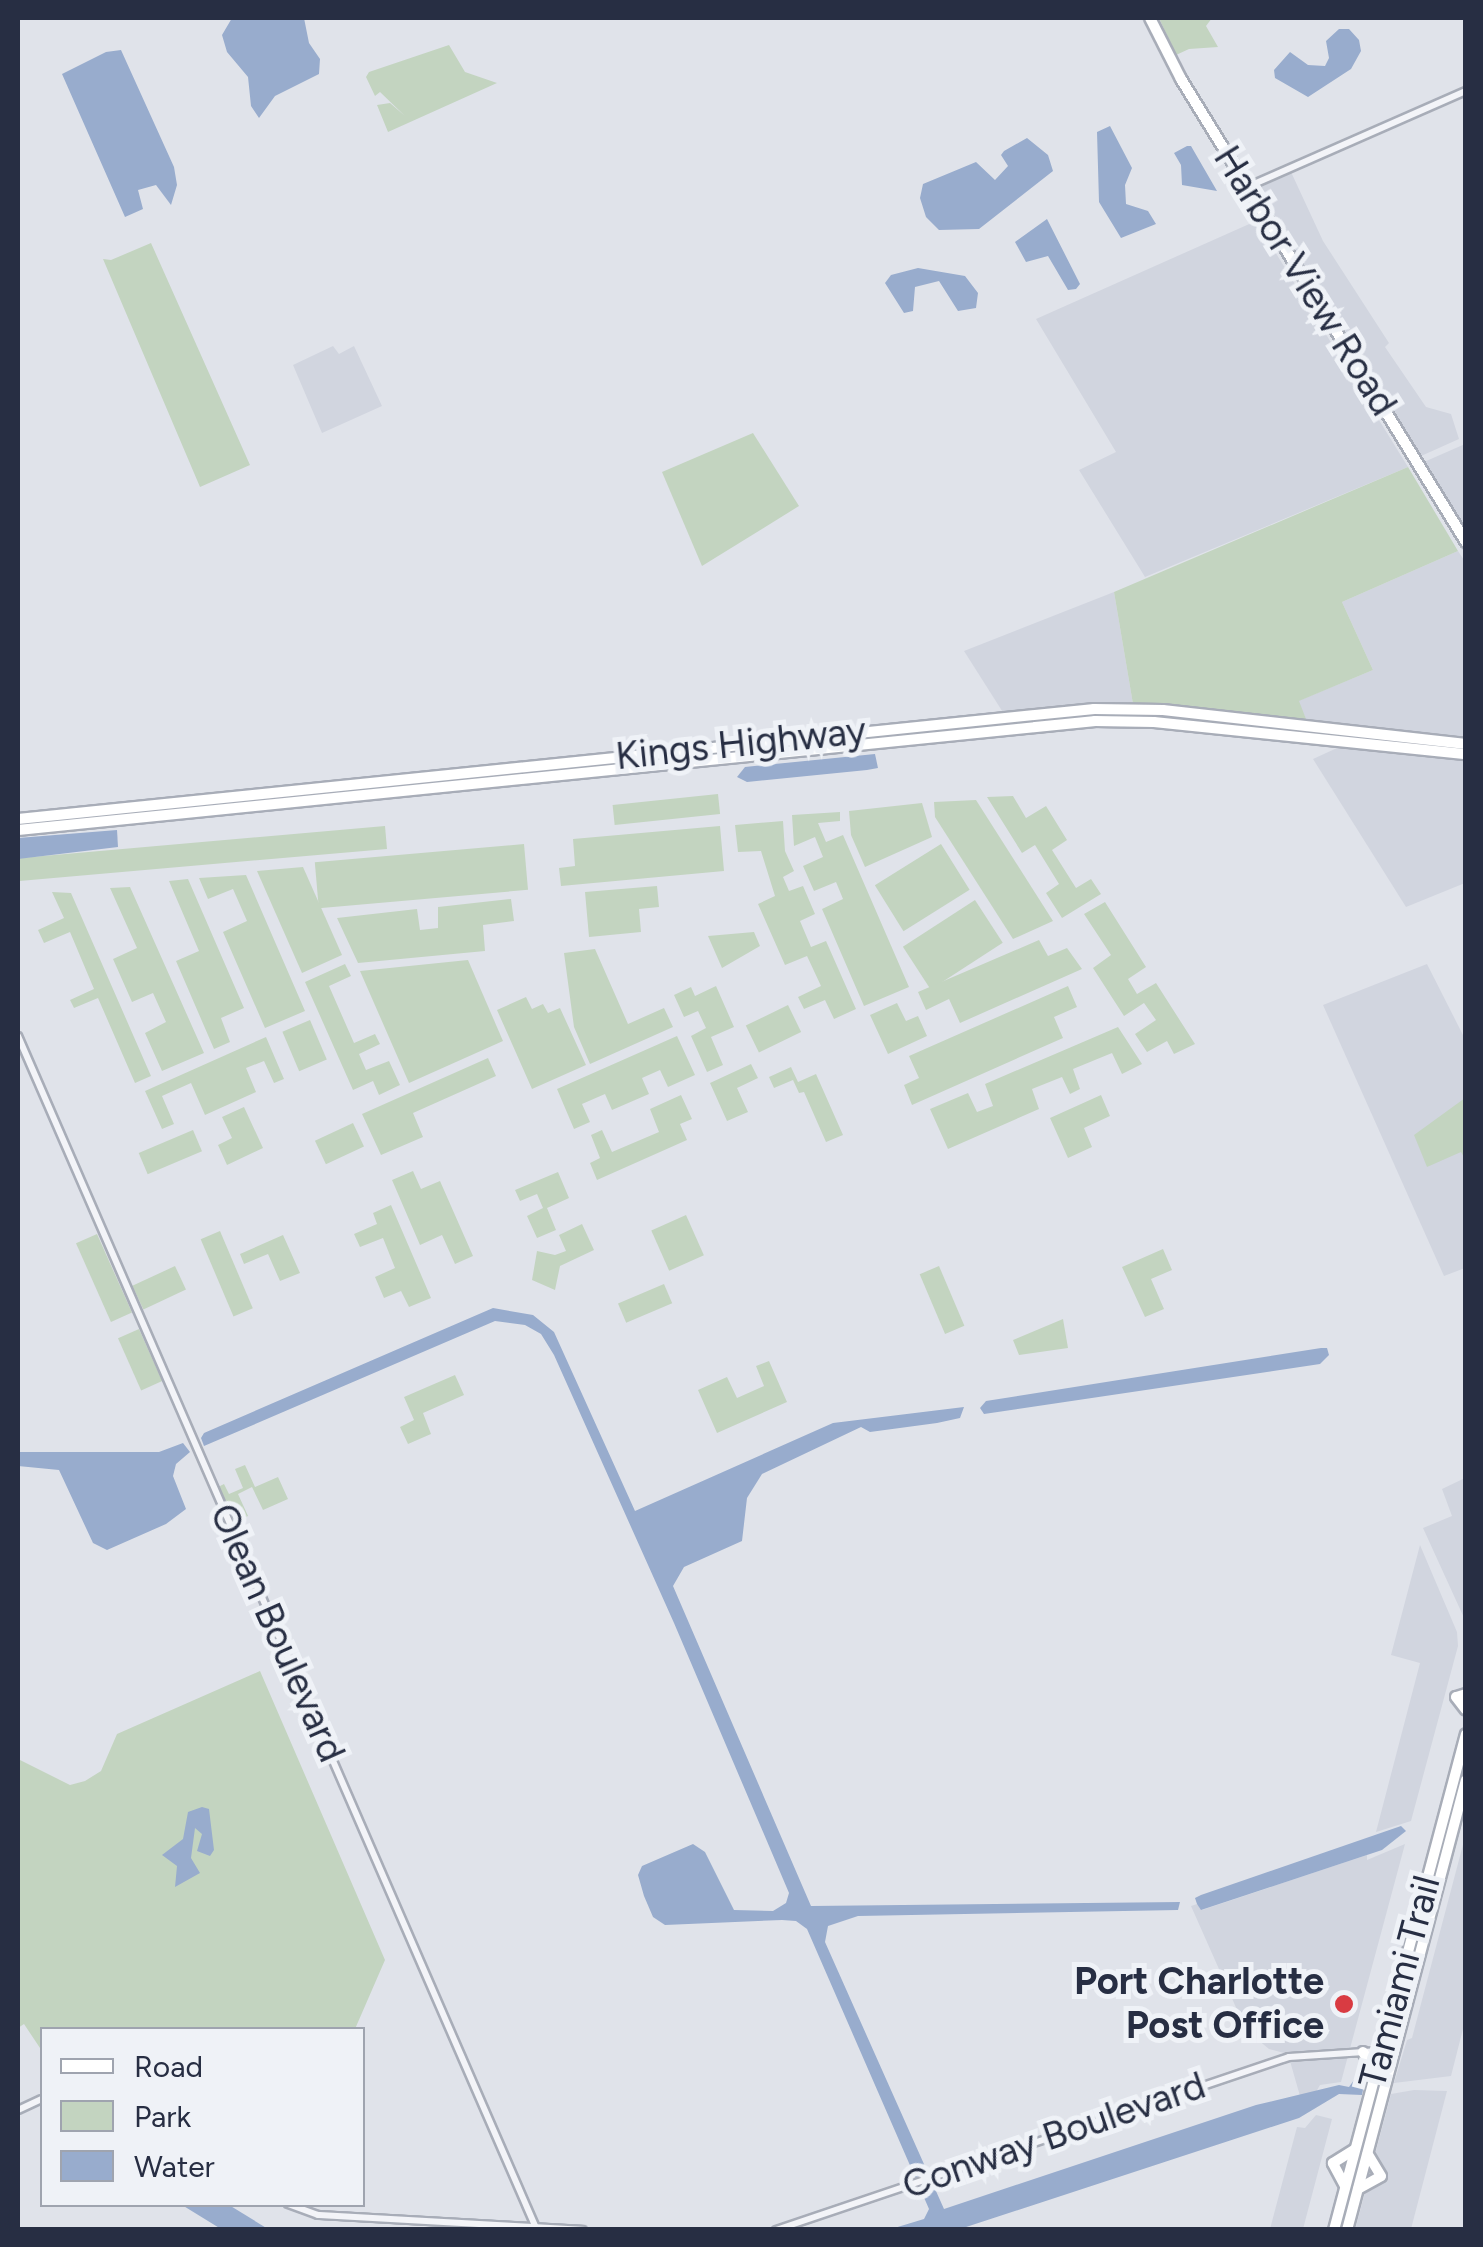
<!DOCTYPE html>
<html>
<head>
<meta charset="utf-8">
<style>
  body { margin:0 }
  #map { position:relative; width:1483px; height:2247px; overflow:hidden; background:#e0e3ea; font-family:Figtree,sans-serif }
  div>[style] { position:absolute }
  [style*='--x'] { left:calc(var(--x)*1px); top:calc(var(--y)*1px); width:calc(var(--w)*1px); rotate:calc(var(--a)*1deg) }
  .built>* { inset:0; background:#d1d5df }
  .green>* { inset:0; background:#c3d4c0; transform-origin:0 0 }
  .water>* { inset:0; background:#98accd }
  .roads { filter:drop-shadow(2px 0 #a8adb8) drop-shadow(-2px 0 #a8adb8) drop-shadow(0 2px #a8adb8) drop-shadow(0 -2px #a8adb8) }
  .minor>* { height:6px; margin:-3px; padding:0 3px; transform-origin:3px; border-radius:3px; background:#f3f4f8 }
  .major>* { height:10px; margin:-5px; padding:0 5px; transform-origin:5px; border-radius:5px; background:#fff }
  .dots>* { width:28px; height:28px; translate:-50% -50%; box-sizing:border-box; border:5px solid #eff2f7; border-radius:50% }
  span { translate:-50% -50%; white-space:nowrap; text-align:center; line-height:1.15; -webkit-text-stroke:10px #eff2f7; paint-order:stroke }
  .street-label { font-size:38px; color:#272e43 }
  .poi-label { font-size:38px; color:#272e43; font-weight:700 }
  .right { translate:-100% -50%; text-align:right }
  .frame { position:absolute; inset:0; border:20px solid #272e43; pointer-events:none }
  .legend { position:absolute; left:40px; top:2027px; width:325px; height:180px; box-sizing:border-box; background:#eff2f7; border:2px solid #9fa4af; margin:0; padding:12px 18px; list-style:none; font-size:30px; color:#272e43 }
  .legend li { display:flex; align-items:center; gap:20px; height:50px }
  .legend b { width:50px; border:2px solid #9fa4af }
</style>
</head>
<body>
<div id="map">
  <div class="built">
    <i style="clip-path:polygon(1291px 172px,1323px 241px,1389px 343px,1385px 347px,1426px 407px,1451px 414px,1459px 439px,1421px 456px,1257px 189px)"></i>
    <i style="clip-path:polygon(1256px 221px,1408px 467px,1145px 577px,1079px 470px,1116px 452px,1036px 319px)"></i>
    <i style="clip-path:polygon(333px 346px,339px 354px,354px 346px,382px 406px,322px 433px,293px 365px)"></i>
    <i style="clip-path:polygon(1465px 444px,1465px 528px,1424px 462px)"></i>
    <i style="clip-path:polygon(1458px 551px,1466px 563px,1465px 740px,1308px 724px,1298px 701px,1373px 670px,1342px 602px)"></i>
    <i style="clip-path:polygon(1114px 592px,1133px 704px,1004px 714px,964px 651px)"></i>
    <i style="clip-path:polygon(1337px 748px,1465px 760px,1465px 883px,1406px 907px,1313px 759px)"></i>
    <i style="clip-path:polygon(1427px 964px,1465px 1039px,1465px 1268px,1444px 1276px,1323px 1005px)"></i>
    <i style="clip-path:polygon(1465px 1478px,1465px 1620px,1423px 1528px,1452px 1516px,1442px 1489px)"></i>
    <i style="clip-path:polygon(1420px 1545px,1457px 1632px,1458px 1646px,1411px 1821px,1376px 1832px,1420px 1663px,1391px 1655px)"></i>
    <i style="clip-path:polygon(1465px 1837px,1465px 2021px,1451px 2076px,1394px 2083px,1407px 2040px,1412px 2038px)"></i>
    <i style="clip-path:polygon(1405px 1844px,1341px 2082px,1320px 2085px,1316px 2092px,1300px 2096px,1288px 2054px,1269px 2049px,1246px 2030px,1191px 1906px,1197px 1904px,1202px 1910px,1367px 1855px,1367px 1860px)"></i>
    <i style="clip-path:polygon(1414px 2090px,1447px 2091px,1411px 2229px,1355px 2230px,1391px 2094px)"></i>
    <i style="clip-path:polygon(1316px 2115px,1332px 2119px,1303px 2229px,1270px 2229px,1297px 2127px,1305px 2128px)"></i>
  </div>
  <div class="green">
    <i style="clip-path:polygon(1159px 18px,1212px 18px,1206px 26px,1218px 47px,1189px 49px,1176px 55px)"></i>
    <i style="clip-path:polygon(449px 45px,465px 72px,497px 83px,388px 132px,377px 105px,390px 103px,405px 116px,380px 92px,375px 96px,366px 77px,369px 72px)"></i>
    <i style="clip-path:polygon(151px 243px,250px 465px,200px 487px,103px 259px,111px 260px)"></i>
    <i style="clip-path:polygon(753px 433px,799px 506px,702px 566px,662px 472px)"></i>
    <i style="clip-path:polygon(1408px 467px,1458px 551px,1342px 602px,1373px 670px,1299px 701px,1308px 724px,1133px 704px,1114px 592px)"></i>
    <i style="left:718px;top:794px;width:20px;height:106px;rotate:84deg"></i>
    <i style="clip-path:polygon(1013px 796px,1026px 818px,1046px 806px,1067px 840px,1052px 850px,1076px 888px,1091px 879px,1101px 894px,1062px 918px,1046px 893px,1059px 884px,1035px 845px,1022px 853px,987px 797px)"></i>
    <i style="clip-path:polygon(976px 800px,1053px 921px,1013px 939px,935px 817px,934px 802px)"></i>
    <i style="clip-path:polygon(922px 803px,932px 837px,865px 867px,851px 835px,849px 811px)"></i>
    <i style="clip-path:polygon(840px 812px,840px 821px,818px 823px,826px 842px,843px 835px,909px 987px,864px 1006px,822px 909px,843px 899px,836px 882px,814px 891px,803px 866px,823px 857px,815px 837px,794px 846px,792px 815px)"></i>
    <i style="clip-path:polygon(783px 821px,785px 851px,794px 871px,783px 877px,789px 891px,803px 886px,815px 914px,800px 921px,811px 947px,826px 941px,856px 1009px,834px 1019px,825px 1000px,804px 1009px,798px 997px,821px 986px,807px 956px,785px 965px,758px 904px,775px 896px,761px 851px,738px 852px,735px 825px)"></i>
    <i style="left:385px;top:826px;width:23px;height:369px;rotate:85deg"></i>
    <i style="clip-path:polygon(720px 826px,724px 871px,561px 886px,559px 868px,575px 866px,573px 839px)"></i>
    <i style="left:524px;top:844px;width:46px;height:210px;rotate:85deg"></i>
    <i style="left:941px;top:844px;width:54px;height:78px;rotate:58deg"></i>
    <i style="clip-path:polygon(303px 867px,342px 955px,302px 973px,257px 871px)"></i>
    <i style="clip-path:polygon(246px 875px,305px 1011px,265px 1028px,223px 932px,247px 921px,233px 889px,208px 899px,199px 878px)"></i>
    <i style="clip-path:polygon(188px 879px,244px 1008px,221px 1018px,230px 1042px,214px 1049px,176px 961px,199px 951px,169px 881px)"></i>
    <i style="clip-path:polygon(657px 886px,659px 907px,639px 909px,641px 932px,589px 937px,585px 892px)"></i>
    <i style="clip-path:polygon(130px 887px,204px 1053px,162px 1071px,145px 1033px,166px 1022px,153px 993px,132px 1002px,113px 959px,137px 948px,110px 888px)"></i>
    <i style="clip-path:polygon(52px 892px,71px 893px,151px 1076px,135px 1083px,98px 998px,74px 1008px,70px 1000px,94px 989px,70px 932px,44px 943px,38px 930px,64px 918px)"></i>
    <i style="clip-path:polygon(511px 899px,514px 921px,483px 925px,485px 951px,358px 963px,337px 918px,417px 909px,420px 930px,438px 928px,438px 907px)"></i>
    <i style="left:975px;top:900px;width:51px;height:86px;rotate:57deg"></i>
    <i style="clip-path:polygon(1105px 902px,1146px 967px,1128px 979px,1137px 994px,1156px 983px,1195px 1044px,1174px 1054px,1167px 1041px,1147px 1052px,1135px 1034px,1156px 1020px,1144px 1003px,1124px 1016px,1093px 968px,1111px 955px,1084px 914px)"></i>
    <i style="clip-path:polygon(754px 932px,760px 946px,722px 968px,708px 936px)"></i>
    <i style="clip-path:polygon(1039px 940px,1048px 956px,1067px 948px,1082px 969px,960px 1023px,949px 999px,926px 1010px,918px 992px)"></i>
    <i style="clip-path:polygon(595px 949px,628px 1024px,664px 1008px,673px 1027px,590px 1064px,574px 1027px,564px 953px)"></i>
    <i style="clip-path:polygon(468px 960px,503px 1041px,409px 1083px,360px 971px)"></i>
    <i style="clip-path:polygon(345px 964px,351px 976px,329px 986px,354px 1043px,375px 1034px,380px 1044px,359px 1054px,366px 1070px,389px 1061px,400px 1085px,379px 1095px,373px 1081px,353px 1090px,305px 982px)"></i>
    <i style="clip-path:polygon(716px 986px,734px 1027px,711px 1037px,723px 1065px,707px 1072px,691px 1036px,706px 1028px,698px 1011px,684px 1017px,674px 995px,691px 987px,695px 996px)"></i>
    <i style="clip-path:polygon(1068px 986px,1077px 1007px,1054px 1017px,1063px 1038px,912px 1105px,904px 1085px,919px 1078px,909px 1056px)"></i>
    <i style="clip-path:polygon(526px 997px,532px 1009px,543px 1004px,548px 1013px,560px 1008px,586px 1065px,532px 1089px,497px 1010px)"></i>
    <i style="clip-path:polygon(897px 1003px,906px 1021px,918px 1016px,927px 1036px,888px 1054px,870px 1015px)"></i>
    <i style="left:788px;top:1005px;width:30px;height:47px;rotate:64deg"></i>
    <i style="left:310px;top:1020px;width:43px;height:30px;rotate:67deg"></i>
    <i style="clip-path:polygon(1118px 1027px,1142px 1064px,1122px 1074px,1112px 1053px,1073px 1069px,1080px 1089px,1070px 1094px,1062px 1077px,1032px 1089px,1039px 1109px,948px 1149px,930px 1109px,968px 1093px,977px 1112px,993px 1106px,985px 1084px)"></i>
    <i style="clip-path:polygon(677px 1036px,695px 1075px,668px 1087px,660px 1070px,642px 1078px,649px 1094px,612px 1110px,605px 1094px,582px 1104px,590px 1122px,574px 1129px,557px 1089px)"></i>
    <i style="clip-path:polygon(266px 1037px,284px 1079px,274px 1083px,264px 1061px,246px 1068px,256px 1092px,205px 1115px,191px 1083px,162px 1096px,174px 1124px,162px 1129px,145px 1091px)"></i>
    <i style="clip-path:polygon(488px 1058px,496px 1076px,413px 1113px,423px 1137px,381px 1155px,362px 1114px)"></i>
    <i style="clip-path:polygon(751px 1064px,758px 1078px,737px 1088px,748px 1112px,727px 1121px,710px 1083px)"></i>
    <i style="clip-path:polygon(791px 1067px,798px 1082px,816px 1074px,843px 1135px,826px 1142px,804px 1092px,799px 1093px,793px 1080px,774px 1088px,769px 1077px)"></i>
    <i style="clip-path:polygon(681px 1095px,692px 1119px,680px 1124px,687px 1140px,597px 1180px,590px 1163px,600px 1158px,591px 1135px,602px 1130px,612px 1152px,659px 1132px,650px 1109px)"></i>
    <i style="clip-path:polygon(1101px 1095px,1110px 1116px,1084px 1128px,1092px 1147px,1068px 1158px,1050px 1118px)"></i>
    <i style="clip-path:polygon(1465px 1098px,1465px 1159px,1461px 1152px,1427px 1167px,1414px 1135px)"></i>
    <i style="clip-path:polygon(244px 1107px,263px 1148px,227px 1165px,218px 1145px,232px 1138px,222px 1117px)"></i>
    <i style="left:353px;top:1123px;width:26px;height:42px;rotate:65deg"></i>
    <i style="left:193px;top:1130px;width:23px;height:59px;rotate:67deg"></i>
    <i style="clip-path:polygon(413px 1171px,421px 1189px,440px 1181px,473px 1256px,455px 1264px,442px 1235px,420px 1245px,392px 1180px)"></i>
    <i style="clip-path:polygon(558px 1172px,569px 1198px,547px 1208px,556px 1230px,537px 1238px,527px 1216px,543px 1208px,537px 1194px,520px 1201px,515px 1190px)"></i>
    <i style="clip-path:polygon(391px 1205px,431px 1298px,409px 1307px,401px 1291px,384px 1298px,375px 1277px,395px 1268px,383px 1238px,360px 1247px,354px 1234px,377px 1224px,373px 1213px)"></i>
    <i style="left:686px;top:1215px;width:44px;height:38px;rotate:66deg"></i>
    <i style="clip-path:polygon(582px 1224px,594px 1250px,560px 1266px,555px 1290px,532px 1280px,537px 1251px,555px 1255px,566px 1251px,559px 1235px)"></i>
    <i style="left:220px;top:1231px;width:84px;height:21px;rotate:67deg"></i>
    <i style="left:97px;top:1234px;width:86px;height:23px;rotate:66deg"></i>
    <i style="clip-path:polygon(283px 1235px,300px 1273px,280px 1281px,268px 1254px,244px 1264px,240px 1254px)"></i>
    <i style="clip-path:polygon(1163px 1249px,1172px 1270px,1151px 1279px,1164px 1309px,1145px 1317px,1122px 1267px)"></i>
    <i style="left:175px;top:1266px;width:26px;height:47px;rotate:65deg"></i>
    <i style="left:939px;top:1266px;width:65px;height:21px;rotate:67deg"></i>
    <i style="left:664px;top:1284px;width:21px;height:50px;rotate:67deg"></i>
    <i style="clip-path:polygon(1063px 1319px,1068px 1348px,1019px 1355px,1013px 1340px)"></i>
    <i style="left:139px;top:1329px;width:57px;height:23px;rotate:66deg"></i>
    <i style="clip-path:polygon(769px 1361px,787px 1402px,717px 1433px,698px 1390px,727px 1377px,737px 1398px,764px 1386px,756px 1366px)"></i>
    <i style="clip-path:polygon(455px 1375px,464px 1395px,423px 1413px,431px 1434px,408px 1444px,400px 1427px,414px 1420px,404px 1397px)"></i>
    <i style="clip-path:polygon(245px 1465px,255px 1487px,278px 1477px,288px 1499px,263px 1510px,252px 1487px,238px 1494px,248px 1516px,234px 1522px,218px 1487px,224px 1484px,229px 1494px,243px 1488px,235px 1469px)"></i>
    <i style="clip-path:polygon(260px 1671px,385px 1960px,355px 2029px,42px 2030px,42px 2051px,24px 2024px,18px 2028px,18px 1759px,70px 1785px,85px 1781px,101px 1771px,117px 1734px)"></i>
  </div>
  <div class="water">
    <i style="clip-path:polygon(232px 18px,304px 18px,309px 43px,320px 59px,319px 74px,275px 96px,259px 118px,251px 106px,248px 77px,227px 52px,222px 35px)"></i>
    <i style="clip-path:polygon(1339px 29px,1349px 29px,1359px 40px,1361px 51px,1351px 69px,1308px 97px,1275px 78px,1274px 70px,1290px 52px,1308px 65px,1325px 66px,1329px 58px,1326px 41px)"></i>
    <i style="clip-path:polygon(121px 50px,174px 167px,177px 185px,171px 205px,156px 185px,138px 190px,143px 209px,125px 217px,62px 74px,106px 52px)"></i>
    <i style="clip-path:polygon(1110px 126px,1132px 168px,1125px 185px,1126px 204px,1148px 211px,1156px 224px,1121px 238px,1099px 202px,1097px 132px)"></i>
    <i style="clip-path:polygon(1027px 138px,1048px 155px,1053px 171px,979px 229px,939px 230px,926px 217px,920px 198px,923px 184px,976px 162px,995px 180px,1008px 166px,1001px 155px,1004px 151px)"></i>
    <i style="clip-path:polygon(1187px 146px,1191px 146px,1217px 191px,1182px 185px,1181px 165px,1174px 153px)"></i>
    <i style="clip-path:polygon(1047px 219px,1080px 284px,1076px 289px,1068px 290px,1048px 256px,1026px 262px,1015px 242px)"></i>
    <i style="clip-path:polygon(918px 268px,965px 276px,978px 293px,976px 308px,958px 311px,939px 281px,915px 287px,913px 311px,904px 313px,885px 283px,891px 275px)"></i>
    <i style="clip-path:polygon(875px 754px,878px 768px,867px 770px,747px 782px,737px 777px,745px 767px)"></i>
    <i style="clip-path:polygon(117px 830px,118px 847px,18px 859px,18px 838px)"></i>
    <i style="clip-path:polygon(493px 1308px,533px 1315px,554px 1332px,635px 1511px,833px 1423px,964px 1407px,960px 1418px,937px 1423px,870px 1432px,861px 1427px,762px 1474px,747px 1498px,742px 1541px,684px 1567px,673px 1586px,811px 1906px,1180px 1902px,1178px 1910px,858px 1916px,828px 1926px,825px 1942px,944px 2209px,1256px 2105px,1339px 2085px,1349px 2087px,1359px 2073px,1365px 2079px,1362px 2095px,1339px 2094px,1299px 2118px,960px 2229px,891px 2229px,924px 2219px,929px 2209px,807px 1929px,796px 1921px,782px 1920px,665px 1925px,653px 1917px,644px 1896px,638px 1875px,642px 1866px,693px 1844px,705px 1852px,734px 1910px,773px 1911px,786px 1903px,789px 1893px,674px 1623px,554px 1355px,541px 1334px,525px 1325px,495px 1321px,204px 1446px,201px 1438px,204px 1433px)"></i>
    <i style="clip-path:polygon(1321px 1348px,1327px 1348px,1329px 1355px,1320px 1364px,984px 1414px,980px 1408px,986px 1401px)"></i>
    <i style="clip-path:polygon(183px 1443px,190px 1452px,176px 1464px,173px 1476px,186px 1509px,166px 1524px,107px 1550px,93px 1543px,59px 1470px,18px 1466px,18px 1452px,159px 1452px)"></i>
    <i style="clip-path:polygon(202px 1807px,209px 1809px,214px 1850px,210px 1856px,197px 1851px,202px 1834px,195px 1828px,191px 1858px,200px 1873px,175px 1887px,177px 1866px,162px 1855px,183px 1839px,188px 1812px)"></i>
    <i style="clip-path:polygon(1401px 1826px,1406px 1831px,1382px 1850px,1201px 1910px,1197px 1904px,1195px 1898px,1201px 1895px)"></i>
    <i style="clip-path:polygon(182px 2205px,229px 2205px,268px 2229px,221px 2229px)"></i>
  </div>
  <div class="roads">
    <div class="minor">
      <i style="--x:1247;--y:187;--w:239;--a:-23.7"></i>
      <i style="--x:18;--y:1036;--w:1302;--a:66.51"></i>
      <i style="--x:18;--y:2110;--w:26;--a:-25"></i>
      <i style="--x:288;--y:2204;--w:32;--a:20"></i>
      <i style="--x:318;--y:2215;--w:265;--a:3.2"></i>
      <i style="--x:776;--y:2230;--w:541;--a:-18.64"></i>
      <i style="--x:1289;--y:2057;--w:105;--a:-3.8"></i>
    </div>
    <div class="major">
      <i style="--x:1150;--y:18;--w:68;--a:63.1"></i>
      <i style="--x:1181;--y:79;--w:544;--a:58.39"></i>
      <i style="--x:18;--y:819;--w:1082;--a:-5.84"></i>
      <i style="--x:1094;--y:709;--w:69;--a:0.8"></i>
      <i style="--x:1163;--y:710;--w:305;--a:6.4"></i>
      <i style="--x:18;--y:830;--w:1083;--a:-5.78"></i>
      <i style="--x:1095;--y:721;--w:59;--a:1"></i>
      <i style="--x:1154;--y:722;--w:314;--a:5.9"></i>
      <i style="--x:1466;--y:1694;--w:10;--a:163"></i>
      <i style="--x:1456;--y:1697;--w:16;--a:52"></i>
      <i style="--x:1363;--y:2052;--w:22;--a:58"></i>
      <i style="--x:1345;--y:2186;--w:26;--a:-118"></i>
      <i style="--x:1333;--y:2163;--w:26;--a:-32"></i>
      <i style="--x:1358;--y:2189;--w:26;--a:-29"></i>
      <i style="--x:1381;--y:2176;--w:26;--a:-121"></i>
      <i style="--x:1334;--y:2230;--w:513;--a:-75.1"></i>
      <i style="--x:1347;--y:2230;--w:465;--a:-75.2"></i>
    </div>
  </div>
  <div class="dots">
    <i style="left:1344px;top:2004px;background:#d93b42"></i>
  </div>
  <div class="street-label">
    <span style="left:1305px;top:281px;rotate:58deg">Harbor View Road</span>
    <span style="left:741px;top:744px;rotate:-6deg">Kings Highway</span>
    <span style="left:277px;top:1633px;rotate:66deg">Olean Boulevard</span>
    <span style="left:1400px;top:1982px;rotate:-75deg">Tamiami Trail</span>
    <span style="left:1054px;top:2136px;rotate:-19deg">Conway Boulevard</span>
  </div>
  <div class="poi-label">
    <span class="right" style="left:1324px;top:2004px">Port Charlotte<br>Post Office</span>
  </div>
  <div class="frame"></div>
  <ul class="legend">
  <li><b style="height:12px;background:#fff"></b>Road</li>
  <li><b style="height:28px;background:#c3d4c0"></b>Park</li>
  <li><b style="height:28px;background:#98accd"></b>Water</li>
  </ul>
</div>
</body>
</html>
